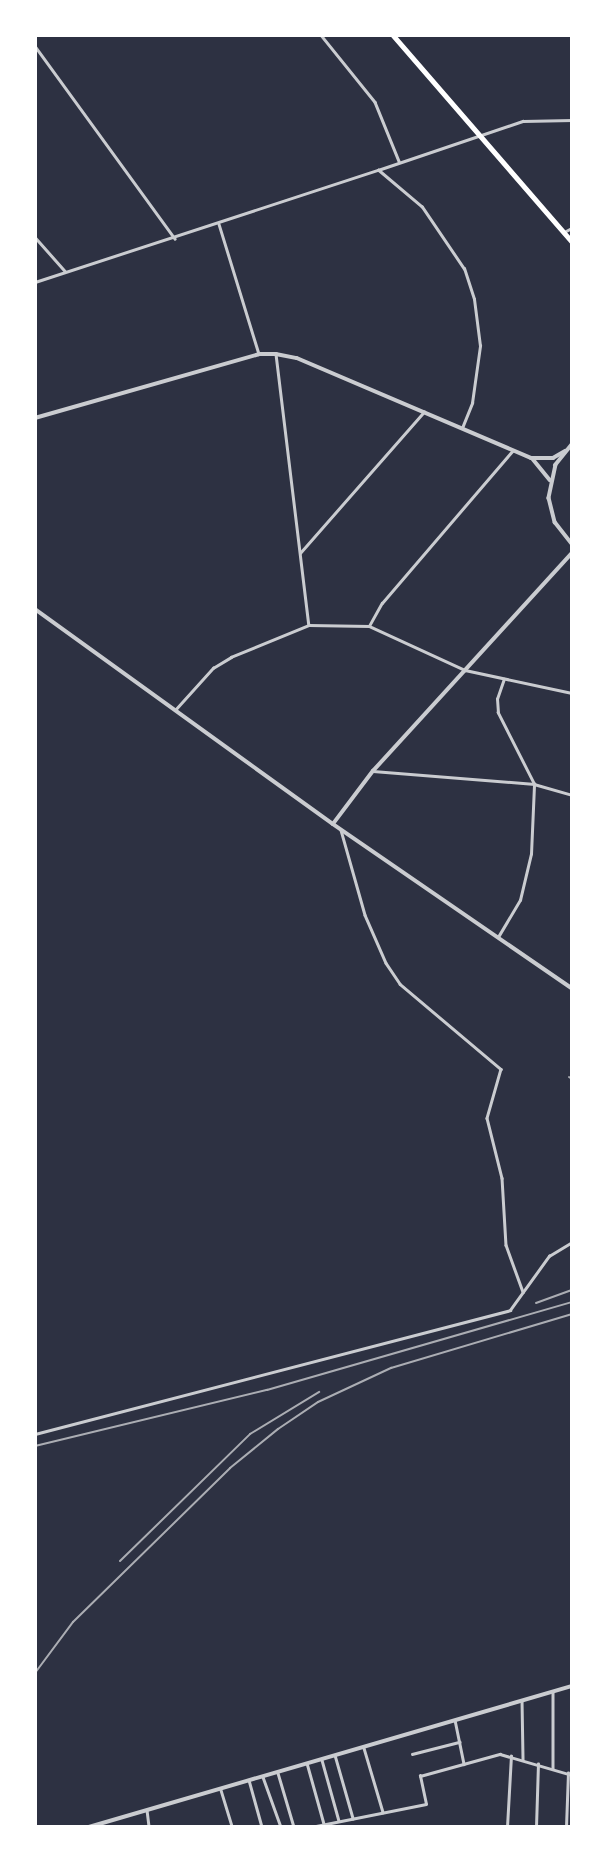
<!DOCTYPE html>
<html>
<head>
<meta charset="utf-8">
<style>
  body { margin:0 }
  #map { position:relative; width:607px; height:1862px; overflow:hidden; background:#2d3142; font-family:Montserrat,sans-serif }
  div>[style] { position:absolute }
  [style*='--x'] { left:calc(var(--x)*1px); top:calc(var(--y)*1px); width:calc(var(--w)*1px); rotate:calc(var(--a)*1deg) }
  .minor>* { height:2.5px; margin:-1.25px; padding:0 1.25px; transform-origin:1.25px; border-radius:1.25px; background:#caccd0 }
  .tertiary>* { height:3.5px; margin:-1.75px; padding:0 1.75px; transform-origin:1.75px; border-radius:1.75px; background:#caccd0 }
  .secondary>* { height:4.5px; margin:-2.25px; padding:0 2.25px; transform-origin:2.25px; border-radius:2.25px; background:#fff }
  .rail>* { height:2px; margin:-1px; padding:0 1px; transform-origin:1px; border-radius:1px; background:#abadb3 }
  span { translate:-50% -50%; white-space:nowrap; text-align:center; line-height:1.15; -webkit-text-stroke:6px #fff; paint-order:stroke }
  .frame { position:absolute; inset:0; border:37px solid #fff; pointer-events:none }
</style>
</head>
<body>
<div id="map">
  <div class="minor">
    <i style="--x:321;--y:35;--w:86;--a:51.1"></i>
    <i style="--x:375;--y:102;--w:64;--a:67.9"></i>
    <i style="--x:35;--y:46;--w:238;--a:54"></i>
    <i style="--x:219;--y:224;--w:136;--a:72.9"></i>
    <i style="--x:564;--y:232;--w:9;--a:-27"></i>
    <i style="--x:35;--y:237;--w:45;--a:48.6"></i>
    <i style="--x:35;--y:282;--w:361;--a:-18.1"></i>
    <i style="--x:276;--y:354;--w:273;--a:83.1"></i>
    <i style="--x:462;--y:428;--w:27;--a:-68"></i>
    <i style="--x:472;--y:403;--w:58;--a:-82"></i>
    <i style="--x:480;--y:346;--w:47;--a:-97.3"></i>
    <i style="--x:474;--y:299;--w:32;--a:-108"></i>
    <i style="--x:464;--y:269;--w:75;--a:-124.1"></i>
    <i style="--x:422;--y:207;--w:57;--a:-139.9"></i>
    <i style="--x:378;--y:170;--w:153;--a:-18.7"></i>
    <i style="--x:523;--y:121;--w:49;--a:-1.2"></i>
    <i style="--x:300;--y:553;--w:188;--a:-48.7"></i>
    <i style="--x:369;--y:626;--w:26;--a:-61"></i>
    <i style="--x:382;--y:603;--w:201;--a:-49.4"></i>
    <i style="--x:175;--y:710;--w:57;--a:-47.9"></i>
    <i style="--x:213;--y:668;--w:21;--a:-31"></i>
    <i style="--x:231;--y:657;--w:84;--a:-22.3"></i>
    <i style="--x:309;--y:625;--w:60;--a:1"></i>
    <i style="--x:369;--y:626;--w:106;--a:24.6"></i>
    <i style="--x:465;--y:670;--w:109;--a:12.1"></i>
    <i style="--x:373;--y:771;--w:162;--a:4.6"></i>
    <i style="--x:534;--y:784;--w:40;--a:16"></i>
    <i style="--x:341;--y:830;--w:88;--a:74.2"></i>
    <i style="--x:365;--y:915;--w:52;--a:66.4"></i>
    <i style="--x:386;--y:963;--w:25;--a:56"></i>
    <i style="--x:400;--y:984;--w:132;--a:40.1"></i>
    <i style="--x:501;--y:1069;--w:51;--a:105.9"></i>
    <i style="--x:487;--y:1118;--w:62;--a:76"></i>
    <i style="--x:502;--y:1178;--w:67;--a:86.6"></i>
    <i style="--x:506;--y:1245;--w:50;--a:70.1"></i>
    <i style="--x:498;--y:937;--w:43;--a:-59.3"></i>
    <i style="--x:520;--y:900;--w:47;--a:-76.6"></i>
    <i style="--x:531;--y:854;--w:70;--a:-87.5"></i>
    <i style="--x:534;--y:784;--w:80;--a:-116.9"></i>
    <i style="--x:498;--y:713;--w:14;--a:-94"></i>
    <i style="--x:497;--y:699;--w:21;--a:-71"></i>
    <i style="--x:35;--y:1434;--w:491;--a:-14.6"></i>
    <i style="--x:510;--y:1310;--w:67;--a:-54.2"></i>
    <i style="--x:549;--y:1256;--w:27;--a:-31"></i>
    <i style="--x:553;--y:1691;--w:77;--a:90"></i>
    <i style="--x:522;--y:1700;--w:59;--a:89"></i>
    <i style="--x:455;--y:1720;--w:45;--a:78.4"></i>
    <i style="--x:364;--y:1748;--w:67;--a:73.5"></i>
    <i style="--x:412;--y:1754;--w:49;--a:-14.3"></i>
    <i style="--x:335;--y:1755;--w:66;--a:74.1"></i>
    <i style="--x:322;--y:1760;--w:63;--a:74.4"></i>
    <i style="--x:307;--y:1763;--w:63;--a:74.4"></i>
    <i style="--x:278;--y:1773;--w:56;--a:73.5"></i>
    <i style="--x:263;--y:1777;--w:53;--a:70.2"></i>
    <i style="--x:249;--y:1780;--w:49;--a:74.5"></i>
    <i style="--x:221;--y:1790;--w:39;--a:73"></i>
    <i style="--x:147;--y:1810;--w:17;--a:83"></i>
    <i style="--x:311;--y:1827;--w:117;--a:-11.3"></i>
    <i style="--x:426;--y:1804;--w:29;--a:-102"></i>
    <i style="--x:420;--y:1776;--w:83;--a:-15.4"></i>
    <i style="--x:500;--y:1754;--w:75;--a:16.3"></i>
    <i style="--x:507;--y:1827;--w:71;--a:-86.8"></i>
    <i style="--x:536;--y:1827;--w:63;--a:-88.2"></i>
    <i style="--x:566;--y:1827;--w:54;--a:-87.9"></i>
  </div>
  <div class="tertiary">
    <i style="--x:35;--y:418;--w:233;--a:-15.9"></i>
    <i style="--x:259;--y:354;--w:17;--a:0"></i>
    <i style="--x:276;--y:354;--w:21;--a:11"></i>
    <i style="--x:297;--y:358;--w:254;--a:23.1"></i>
    <i style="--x:531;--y:458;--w:22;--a:0"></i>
    <i style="--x:553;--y:458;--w:14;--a:-30"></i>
    <i style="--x:572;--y:445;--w:26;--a:129"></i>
    <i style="--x:556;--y:465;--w:34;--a:102"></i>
    <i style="--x:549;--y:498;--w:25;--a:76"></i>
    <i style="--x:555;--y:522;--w:28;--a:52"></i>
    <i style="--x:533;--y:459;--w:27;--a:51"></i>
    <i style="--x:35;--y:609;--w:367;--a:35.8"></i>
    <i style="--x:333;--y:824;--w:290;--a:34.5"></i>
    <i style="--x:333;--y:824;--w:66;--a:-53"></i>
    <i style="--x:373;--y:771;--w:295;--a:-47.6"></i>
    <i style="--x:89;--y:1827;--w:503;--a:-16.27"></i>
  </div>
  <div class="secondary">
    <i style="--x:393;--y:35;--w:274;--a:49.1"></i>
  </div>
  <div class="rail">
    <i style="--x:569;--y:1077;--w:4;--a:34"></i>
    <i style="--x:536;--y:1303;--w:38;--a:-20"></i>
    <i style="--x:35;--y:1446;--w:239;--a:-13.6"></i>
    <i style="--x:267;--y:1390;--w:317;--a:-16.1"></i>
    <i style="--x:120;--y:1561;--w:182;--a:-44.3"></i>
    <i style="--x:250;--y:1434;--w:81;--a:-31.3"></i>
    <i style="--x:35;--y:1673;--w:64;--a:-53.3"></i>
    <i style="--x:73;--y:1622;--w:220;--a:-44.4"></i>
    <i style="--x:230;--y:1468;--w:62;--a:-39.1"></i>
    <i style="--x:278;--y:1429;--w:48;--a:-34"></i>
    <i style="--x:318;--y:1402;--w:81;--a:-25"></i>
    <i style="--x:391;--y:1368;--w:189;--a:-16.6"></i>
  </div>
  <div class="frame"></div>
</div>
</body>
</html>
